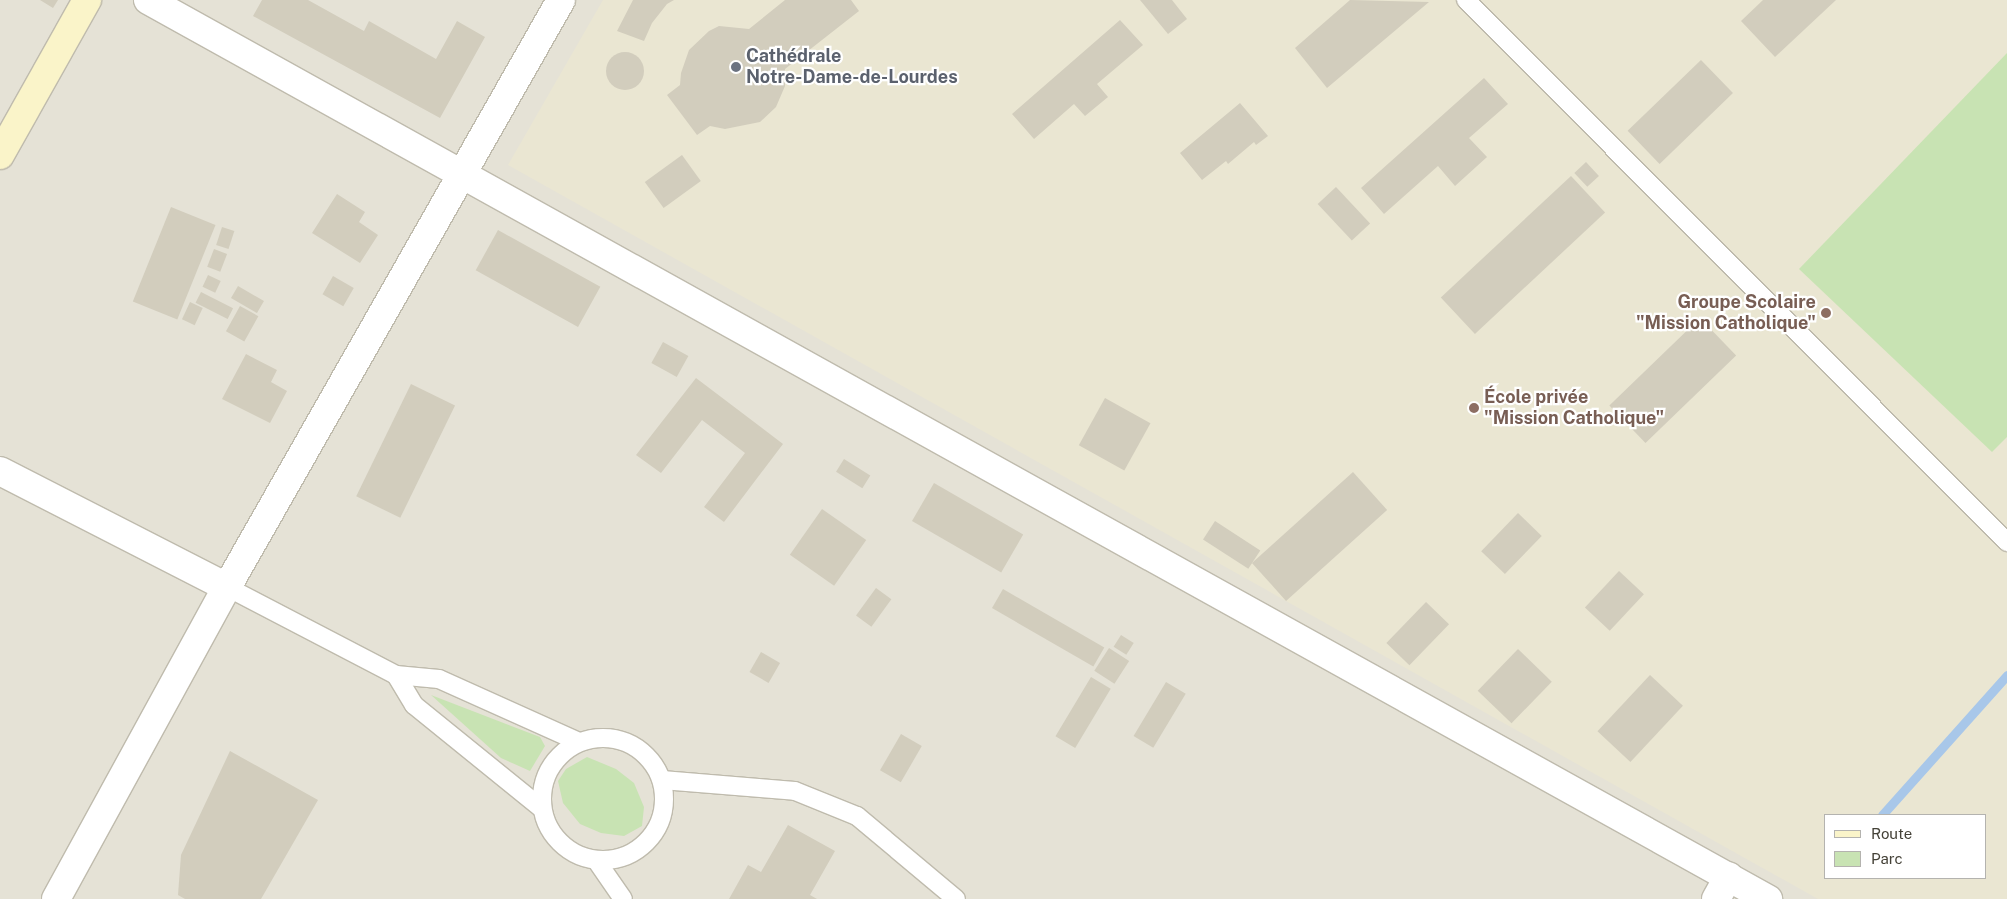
<!DOCTYPE html>
<html>
<head>
<meta charset="utf-8">
<style>
  body { margin:0 }
  #map { position:relative; width:2007px; height:899px; overflow:hidden; background:#f2f0e7; font-family:"Public Sans",sans-serif }
  div>[style] { position:absolute }
  [style*='--x'] { left:calc(var(--x)*1px); top:calc(var(--y)*1px); width:calc(var(--w)*1px); rotate:calc(var(--a)*1deg) }
  .residential>* { inset:0; background:#e5e2d6 }
  .education>* { inset:0; background:#eae6d2 }
  .green>* { inset:0; background:#c8e3b3 }
  .stream>* { height:9px; margin:-4.5px; padding:0 4.5px; transform-origin:4.5px; border-radius:4.5px; background:#a8c7e9 }
  .building>* { inset:0; background:#d2cdbd; transform-origin:0 0 }
  .round { border-radius:50% }
  .roads { filter:drop-shadow(1px 0 #bfbbad) drop-shadow(-1px 0 #bfbbad) drop-shadow(0 1px #bfbbad) drop-shadow(0 -1px #bfbbad) }
  .lane>* { height:18px; margin:-9px; padding:0 9px; transform-origin:9px; border-radius:9px; background:#fff }
  .lane>.ring { margin:-9px; padding:0; box-sizing:content-box; background:none; border:18px solid #fff; border-radius:50% }
  .street>* { height:28px; margin:-14px; padding:0 14px; transform-origin:14px; border-radius:14px; background:#fff }
  .secondary>* { height:28px; margin:-14px; padding:0 14px; transform-origin:14px; border-radius:14px; background:#faf4c9 }
  .dots>* { width:14px; height:14px; translate:-50% -50%; box-sizing:border-box; border:2px solid #fff; border-radius:50% }
  span { translate:-50% -50%; white-space:nowrap; text-align:center; line-height:1.15; -webkit-text-stroke:4.5px #fff; paint-order:stroke }
  .worship-label { font-size:18px; color:#5b616d; font-weight:700 }
  .left { translate:0 -50%; text-align:left }
  .education-label { font-size:18px; color:#785e54; font-weight:700 }
  .right { translate:-100% -50%; text-align:right }
  .legend { position:absolute; left:1824px; top:814px; width:162px; height:65px; box-sizing:border-box; background:#fff; border:1px solid #b4b3af; margin:0; padding:6px 9px; list-style:none; font-size:15px; color:#444137 }
  .legend li { display:flex; align-items:center; gap:10px; height:25px }
  .legend b { width:25px; border:1px solid #b4b3af }
</style>
</head>
<body>
<div id="map">
  <div class="residential">
    <i style="clip-path:polygon(evenodd,0 0,2007px 0,2007px 899px,0 899px,0 0,1826px 815px,1986px 815px,1986px 878px,1826px 878px,1826px 815px)"></i>
  </div>
  <div class="education">
    <i style="clip-path:polygon(evenodd,603px 0,2007px 0,2007px 899px,1818px 899px,508px 165px,603px 0,1826px 815px,1986px 815px,1986px 878px,1826px 878px,1826px 815px)"></i>
  </div>
  <div class="green">
    <i style="clip-path:polygon(2007px 53px,2007px 437px,1992px 452px,1799px 269px)"></i>
    <i style="clip-path:polygon(431px 695px,540px 737px,545px 746px,530px 771px,501px 758px)"></i>
    <i style="clip-path:polygon(587px 757px,616px 769px,634px 783px,644px 807px,642px 826px,624px 836px,601px 833px,580px 824px,563px 803px,558px 781px,566px 769px)"></i>
  </div>
  <div class="stream">
    <i style="--x:1882;--y:815;--w:188;--a:-48.2"></i>
  </div>
  <div class="building">
    <i style="clip-path:polygon(40px 0,58px 0,53px 8px)"></i>
    <i style="clip-path:polygon(262px 0,308px 0,364px 31px,369px 21px,436px 59px,457px 21px,485px 37px,440px 118px,253px 16px)"></i>
    <i style="clip-path:polygon(633px 0,674px 0,667px 4px,652px 23px,644px 41px,617px 31px)"></i>
    <i style="clip-path:polygon(785px 0,851px 0,859px 11px,785px 69px,785px 86px,776px 107px,760px 122px,725px 129px,710px 126px,697px 135px,667px 95px,680px 85px,681px 73px,689px 50px,709px 31px,719px 26px,749px 29px)"></i>
    <i style="clip-path:polygon(1140px 0,1172px 0,1187px 19px,1168px 34px)"></i>
    <i style="clip-path:polygon(1350px 0,1429px 2px,1327px 88px,1295px 48px)"></i>
    <i style="clip-path:polygon(1763px 0,1836px 0,1775px 57px,1741px 21px)"></i>
    <i style="clip-path:polygon(1120px 20px,1143px 45px,1097px 84px,1108px 97px,1085px 116px,1074px 104px,1034px 139px,1012px 114px)"></i>
    <i class="round" style="left:606px;top:52px;width:38px;height:38px"></i>
    <i style="left:1701px;top:60px;width:46px;height:102px;rotate:46deg"></i>
    <i style="clip-path:polygon(1484px 78px,1508px 104px,1469px 138px,1487px 157px,1455px 186px,1438px 166px,1384px 214px,1361px 188px)"></i>
    <i style="clip-path:polygon(1240px 103px,1268px 136px,1256px 145px,1254px 142px,1228px 164px,1226px 161px,1202px 180px,1180px 153px)"></i>
    <i style="left:682px;top:155px;width:32px;height:46px;rotate:54deg"></i>
    <i style="left:1586px;top:162px;width:19px;height:16px;rotate:47deg"></i>
    <i style="left:1571px;top:176px;width:50px;height:178px;rotate:47deg"></i>
    <i style="left:1336px;top:187px;width:50px;height:25px;rotate:47deg"></i>
    <i style="clip-path:polygon(337px 194px,365px 212px,359px 222px,378px 235px,360px 263px,312px 233px)"></i>
    <i style="left:171px;top:207px;width:48px;height:102px;rotate:22deg"></i>
    <i style="left:222px;top:227px;width:13px;height:19px;rotate:18deg"></i>
    <i style="left:498px;top:230px;width:117px;height:46px;rotate:29deg"></i>
    <i style="left:214px;top:249px;width:14px;height:19px;rotate:21deg"></i>
    <i style="left:208px;top:275px;width:14px;height:13px;rotate:25deg"></i>
    <i style="left:333px;top:276px;width:24px;height:21px;rotate:30deg"></i>
    <i style="left:238px;top:286px;width:30px;height:14px;rotate:30deg"></i>
    <i style="left:201px;top:292px;width:36px;height:12px;rotate:27deg"></i>
    <i style="left:190px;top:302px;width:14px;height:19px;rotate:25deg"></i>
    <i style="left:240px;top:306px;width:21px;height:29px;rotate:29deg"></i>
    <i style="left:1700px;top:318px;width:52px;height:126px;rotate:46deg"></i>
    <i style="left:663px;top:342px;width:29px;height:24px;rotate:29deg"></i>
    <i style="clip-path:polygon(246px 354px,277px 370px,271px 382px,287px 391px,270px 423px,222px 399px)"></i>
    <i style="clip-path:polygon(696px 378px,783px 444px,724px 522px,704px 507px,745px 453px,702px 420px,661px 473px,636px 455px)"></i>
    <i style="left:411px;top:384px;width:49px;height:125px;rotate:26deg"></i>
    <i style="left:1105px;top:398px;width:52px;height:54px;rotate:29deg"></i>
    <i style="left:844px;top:459px;width:31px;height:15px;rotate:32deg"></i>
    <i style="left:1353px;top:472px;width:51px;height:136px;rotate:48deg"></i>
    <i style="left:934px;top:483px;width:103px;height:44px;rotate:30deg"></i>
    <i style="left:822px;top:509px;width:54px;height:56px;rotate:35deg"></i>
    <i style="left:1518px;top:513px;width:33px;height:53px;rotate:44deg"></i>
    <i style="left:1215px;top:521px;width:54px;height:22px;rotate:33deg"></i>
    <i style="left:1619px;top:571px;width:34px;height:50px;rotate:43deg"></i>
    <i style="left:876px;top:588px;width:19px;height:34px;rotate:36deg"></i>
    <i style="left:1003px;top:589px;width:117px;height:22px;rotate:30deg"></i>
    <i style="left:1426px;top:602px;width:32px;height:57px;rotate:44deg"></i>
    <i style="left:1121px;top:635px;width:15px;height:14px;rotate:32deg"></i>
    <i style="left:1109px;top:648px;width:24px;height:27px;rotate:33deg"></i>
    <i style="left:1518px;top:649px;width:47px;height:58px;rotate:44deg"></i>
    <i style="left:761px;top:652px;width:22px;height:23px;rotate:30deg"></i>
    <i style="left:1650px;top:675px;width:45px;height:77px;rotate:43deg"></i>
    <i style="left:1091px;top:677px;width:23px;height:69px;rotate:31deg"></i>
    <i style="left:1166px;top:682px;width:23px;height:63px;rotate:31deg"></i>
    <i style="left:901px;top:734px;width:24px;height:42px;rotate:30deg"></i>
    <i style="clip-path:polygon(230px 751px,318px 800px,261px 899px,185px 899px,178px 895px,181px 855px)"></i>
    <i style="clip-path:polygon(788px 825px,835px 851px,810px 895px,817px 899px,729px 899px,748px 865px,761px 872px)"></i>
  </div>
  <div class="roads">
    <div class="lane">
      <i style="--x:1466;--y:0;--w:766;--a:45.05"></i>
      <i style="--x:227;--y:587;--w:191;--a:27.5"></i>
      <i style="--x:396;--y:675;--w:43;--a:5.3"></i>
      <i style="--x:439;--y:679;--w:154;--a:24.2"></i>
      <i style="--x:396;--y:675;--w:35;--a:59"></i>
      <i style="--x:414;--y:705;--w:162;--a:39"></i>
      <i class="ring" style="left:542px;top:738px;width:104px;height:104px"></i>
      <i style="--x:662;--y:780;--w:133;--a:4.7"></i>
      <i style="--x:795;--y:791;--w:67;--a:22"></i>
      <i style="--x:857;--y:816;--w:129;--a:40"></i>
      <i style="--x:596;--y:860;--w:47;--a:55.3"></i>
    </div>
    <div class="street">
      <i style="--x:148;--y:0;--w:1853;--a:29.03"></i>
      <i style="--x:0;--y:471;--w:255;--a:27.1"></i>
      <i style="--x:56;--y:899;--w:356;--a:-61.3"></i>
      <i style="--x:227;--y:587;--w:675;--a:-60.36"></i>
      <i style="--x:1716;--y:899;--w:26;--a:-61"></i>
    </div>
    <div class="secondary">
      <i style="--x:0;--y:155;--w:178;--a:-60.7"></i>
    </div>
  </div>
  <div class="dots">
    <i style="left:736px;top:67px;background:#6b7280"></i>
    <i style="left:1826px;top:313px;background:#8d6e63"></i>
    <i style="left:1474px;top:408px;background:#8d6e63"></i>
  </div>
  <div class="worship-label">
    <span class="left" style="left:746px;top:67px">Cathédrale<br>Notre-Dame-de-Lourdes</span>
  </div>
  <div class="education-label">
    <span class="right" style="left:1816px;top:313px">Groupe Scolaire<br>"Mission Catholique"</span>
    <span class="left" style="left:1484px;top:408px">École privée<br>"Mission Catholique"</span>
  </div>
  <ul class="legend">
  <li><b style="height:6px;background:#faf4c9"></b>Route</li>
  <li><b style="height:14px;background:#c8e3b3"></b>Parc</li>
  </ul>
</div>
</body>
</html>
